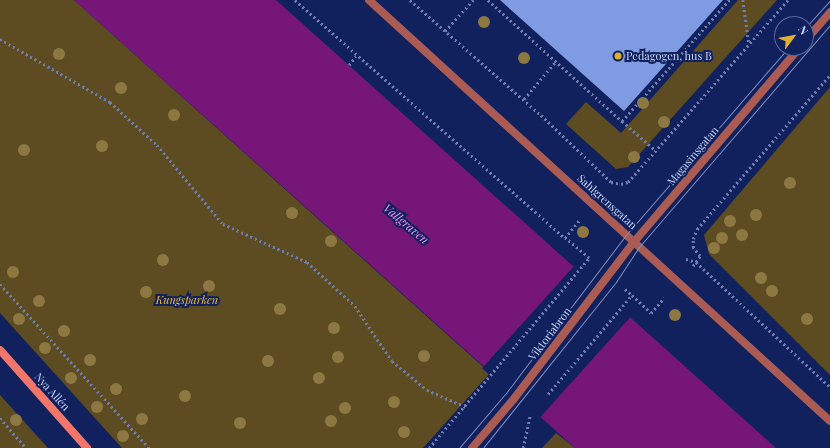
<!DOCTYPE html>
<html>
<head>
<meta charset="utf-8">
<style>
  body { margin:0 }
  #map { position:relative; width:830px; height:448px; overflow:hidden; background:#11215e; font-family:"Playfair Display",serif }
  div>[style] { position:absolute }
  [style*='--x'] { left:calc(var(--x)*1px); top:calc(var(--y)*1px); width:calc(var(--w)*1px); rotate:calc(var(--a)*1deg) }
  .green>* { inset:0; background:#5d4c22 }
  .water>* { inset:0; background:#761678 }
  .pier>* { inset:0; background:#11215e; transform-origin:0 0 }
  .building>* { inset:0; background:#7f9be2 }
  .path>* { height:2.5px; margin-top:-1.25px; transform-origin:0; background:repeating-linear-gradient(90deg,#6e7eaf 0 2px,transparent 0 5px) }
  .minor>* { height:8px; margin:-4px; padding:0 4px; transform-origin:4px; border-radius:4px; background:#aa5c54 }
  .tertiary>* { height:8px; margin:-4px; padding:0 4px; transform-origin:4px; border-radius:4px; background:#aa5c54 }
  .secondary>* { height:8px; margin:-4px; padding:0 4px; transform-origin:4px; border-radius:4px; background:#f3766a }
  .tram>* { height:1px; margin:-0.5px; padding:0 0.5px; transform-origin:0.5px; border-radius:0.5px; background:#8090bf }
  .trees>* { width:12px; height:12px; margin:-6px; border-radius:50%; background:#8d7841 }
  .dots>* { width:11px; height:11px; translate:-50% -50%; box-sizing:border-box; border:2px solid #11215e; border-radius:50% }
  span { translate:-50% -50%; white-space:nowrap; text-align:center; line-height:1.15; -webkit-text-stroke:4px #11215e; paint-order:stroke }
  .poi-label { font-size:11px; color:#c8d8fe }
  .left { translate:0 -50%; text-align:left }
  .street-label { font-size:11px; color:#c8d8fe }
  .park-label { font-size:11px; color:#f3bf2a; font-style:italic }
  .water-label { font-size:12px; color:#f497f3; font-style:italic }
  .north { position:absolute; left:774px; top:16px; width:40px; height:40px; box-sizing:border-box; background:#11215e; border:1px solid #5a6a9e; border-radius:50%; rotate:58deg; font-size:11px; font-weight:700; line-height:16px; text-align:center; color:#c8d8fe }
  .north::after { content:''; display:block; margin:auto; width:14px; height:18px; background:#deb133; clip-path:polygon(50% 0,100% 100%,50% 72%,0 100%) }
</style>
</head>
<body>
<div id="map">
  <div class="green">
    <i style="clip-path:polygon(0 0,74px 0,490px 373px,423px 448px,122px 448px,0 313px)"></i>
    <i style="clip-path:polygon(738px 0,777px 0,628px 167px,616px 169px,566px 124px,586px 102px,621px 133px)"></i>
    <i style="clip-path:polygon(830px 87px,830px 375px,709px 254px,704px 235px)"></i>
    <i style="clip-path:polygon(0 395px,48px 448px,0 448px)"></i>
    <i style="clip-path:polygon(556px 433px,575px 448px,542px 448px)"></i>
  </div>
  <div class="water">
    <i style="clip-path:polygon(74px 0,276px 0,776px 448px,575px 448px)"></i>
  </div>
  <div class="pier">
    <i style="left:575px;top:265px;width:76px;height:139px;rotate:42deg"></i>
  </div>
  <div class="building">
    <i style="clip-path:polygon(500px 0,723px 0,624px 111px)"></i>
  </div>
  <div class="path">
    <i style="--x:295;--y:0;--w:360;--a:41.4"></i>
    <i style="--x:410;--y:0;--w:174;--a:41.3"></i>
    <i style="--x:541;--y:115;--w:97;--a:43.7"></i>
    <i style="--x:611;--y:182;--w:10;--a:11"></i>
    <i style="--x:621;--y:184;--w:7;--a:-16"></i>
    <i style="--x:628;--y:182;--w:242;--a:-48.7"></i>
    <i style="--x:488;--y:0;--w:181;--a:42.1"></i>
    <i style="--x:622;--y:121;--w:162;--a:-48.5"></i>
    <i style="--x:743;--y:0;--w:44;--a:82.2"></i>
    <i style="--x:445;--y:31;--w:42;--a:-47.9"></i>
    <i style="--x:0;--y:39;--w:127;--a:29.8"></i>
    <i style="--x:110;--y:102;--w:64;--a:42.5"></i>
    <i style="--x:157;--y:145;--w:103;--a:50.1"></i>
    <i style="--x:223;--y:224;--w:92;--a:24.3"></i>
    <i style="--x:307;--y:262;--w:65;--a:42.5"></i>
    <i style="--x:355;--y:306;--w:66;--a:56.1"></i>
    <i style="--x:392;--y:361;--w:45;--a:39.6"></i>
    <i style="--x:427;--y:390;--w:43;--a:23.6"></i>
    <i style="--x:349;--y:65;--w:11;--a:-52"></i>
    <i style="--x:524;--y:99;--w:50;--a:-49.9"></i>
    <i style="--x:622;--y:121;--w:44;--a:41.3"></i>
    <i style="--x:686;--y:259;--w:10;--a:17"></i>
    <i style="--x:696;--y:262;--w:183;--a:43"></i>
    <i style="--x:693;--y:266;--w:12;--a:-55"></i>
    <i style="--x:700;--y:256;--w:11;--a:-131"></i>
    <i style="--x:693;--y:248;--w:9;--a:-90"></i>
    <i style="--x:693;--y:239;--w:11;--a:-68"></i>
    <i style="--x:697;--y:229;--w:203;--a:-49.2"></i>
    <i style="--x:0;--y:284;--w:222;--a:47.7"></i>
    <i style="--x:625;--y:289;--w:9;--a:41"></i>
    <i style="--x:548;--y:394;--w:130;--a:-49.7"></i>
    <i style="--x:632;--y:295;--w:26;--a:43"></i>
    <i style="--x:651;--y:313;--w:20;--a:-49"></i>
    <i style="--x:0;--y:418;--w:40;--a:49"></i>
    <i style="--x:429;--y:448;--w:248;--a:-49.9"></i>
    <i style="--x:589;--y:258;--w:31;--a:-140"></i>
    <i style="--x:565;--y:238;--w:22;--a:-51"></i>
    <i style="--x:523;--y:448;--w:35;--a:-78"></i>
  </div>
  <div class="minor">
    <i style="--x:369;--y:0;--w:624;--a:42.4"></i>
    <i style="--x:806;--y:40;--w:37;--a:-49"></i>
    <i style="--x:513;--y:400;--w:199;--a:-52.6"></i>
    <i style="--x:634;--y:242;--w:255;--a:-49.6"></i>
  </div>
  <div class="tertiary">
    <i style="--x:472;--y:448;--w:63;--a:-49.5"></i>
  </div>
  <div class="secondary">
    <i style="--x:0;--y:350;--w:131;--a:48.4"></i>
  </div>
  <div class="tram">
    <i style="--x:806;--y:27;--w:36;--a:-48"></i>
    <i style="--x:459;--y:448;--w:72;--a:-49.5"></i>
    <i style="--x:506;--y:393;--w:198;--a:-52.8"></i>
    <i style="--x:626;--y:235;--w:247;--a:-49.1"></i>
    <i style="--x:483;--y:448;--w:213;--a:-51.3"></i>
    <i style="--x:616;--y:282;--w:42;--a:-56.7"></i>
    <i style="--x:639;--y:247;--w:293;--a:-49.3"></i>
  </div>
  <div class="trees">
    <i style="left:484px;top:22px"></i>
    <i style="left:59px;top:54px"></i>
    <i style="left:524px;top:58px"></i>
    <i style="left:121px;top:88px"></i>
    <i style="left:643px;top:103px"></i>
    <i style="left:174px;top:115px"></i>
    <i style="left:664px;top:122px"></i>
    <i style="left:102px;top:146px"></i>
    <i style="left:24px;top:150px"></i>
    <i style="left:634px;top:157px"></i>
    <i style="left:790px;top:183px"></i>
    <i style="left:292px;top:213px"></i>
    <i style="left:756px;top:215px"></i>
    <i style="left:730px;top:221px"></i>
    <i style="left:583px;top:232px"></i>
    <i style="left:742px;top:235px"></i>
    <i style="left:722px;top:238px"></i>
    <i style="left:331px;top:241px"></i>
    <i style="left:714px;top:248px"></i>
    <i style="left:163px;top:260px"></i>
    <i style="left:13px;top:272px"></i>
    <i style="left:761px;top:278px"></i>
    <i style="left:209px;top:286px"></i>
    <i style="left:772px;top:291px"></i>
    <i style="left:146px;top:292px"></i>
    <i style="left:39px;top:301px"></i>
    <i style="left:280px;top:309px"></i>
    <i style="left:675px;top:315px"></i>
    <i style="left:19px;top:319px"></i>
    <i style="left:807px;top:319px"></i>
    <i style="left:334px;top:328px"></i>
    <i style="left:64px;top:331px"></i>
    <i style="left:45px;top:348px"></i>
    <i style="left:424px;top:356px"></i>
    <i style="left:338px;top:357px"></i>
    <i style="left:90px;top:360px"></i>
    <i style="left:268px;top:361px"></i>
    <i style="left:71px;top:378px"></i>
    <i style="left:319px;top:378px"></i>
    <i style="left:116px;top:389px"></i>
    <i style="left:185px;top:396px"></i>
    <i style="left:394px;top:402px"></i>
    <i style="left:97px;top:407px"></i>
    <i style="left:345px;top:408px"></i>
    <i style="left:142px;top:419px"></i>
    <i style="left:16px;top:420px"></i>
    <i style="left:331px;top:421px"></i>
    <i style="left:240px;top:423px"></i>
    <i style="left:404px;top:432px"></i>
    <i style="left:123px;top:436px"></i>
  </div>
  <div class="dots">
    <i style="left:618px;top:56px;background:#deb133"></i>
  </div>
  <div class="poi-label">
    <span class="left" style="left:626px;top:56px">Pedagogen, hus B</span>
  </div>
  <div class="street-label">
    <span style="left:693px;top:156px;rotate:-50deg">Magasinsgatan</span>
    <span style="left:607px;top:202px;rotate:42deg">Sahlgrensgatan</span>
    <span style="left:550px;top:334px;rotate:-53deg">Viktoriabron</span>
    <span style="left:52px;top:392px;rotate:48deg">Nya Allén</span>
  </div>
  <div class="park-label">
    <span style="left:187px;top:300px">Kungsparken</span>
  </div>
  <div class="water-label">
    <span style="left:406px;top:224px;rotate:40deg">Vallgraven</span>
  </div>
  <div class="north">N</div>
</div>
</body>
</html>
